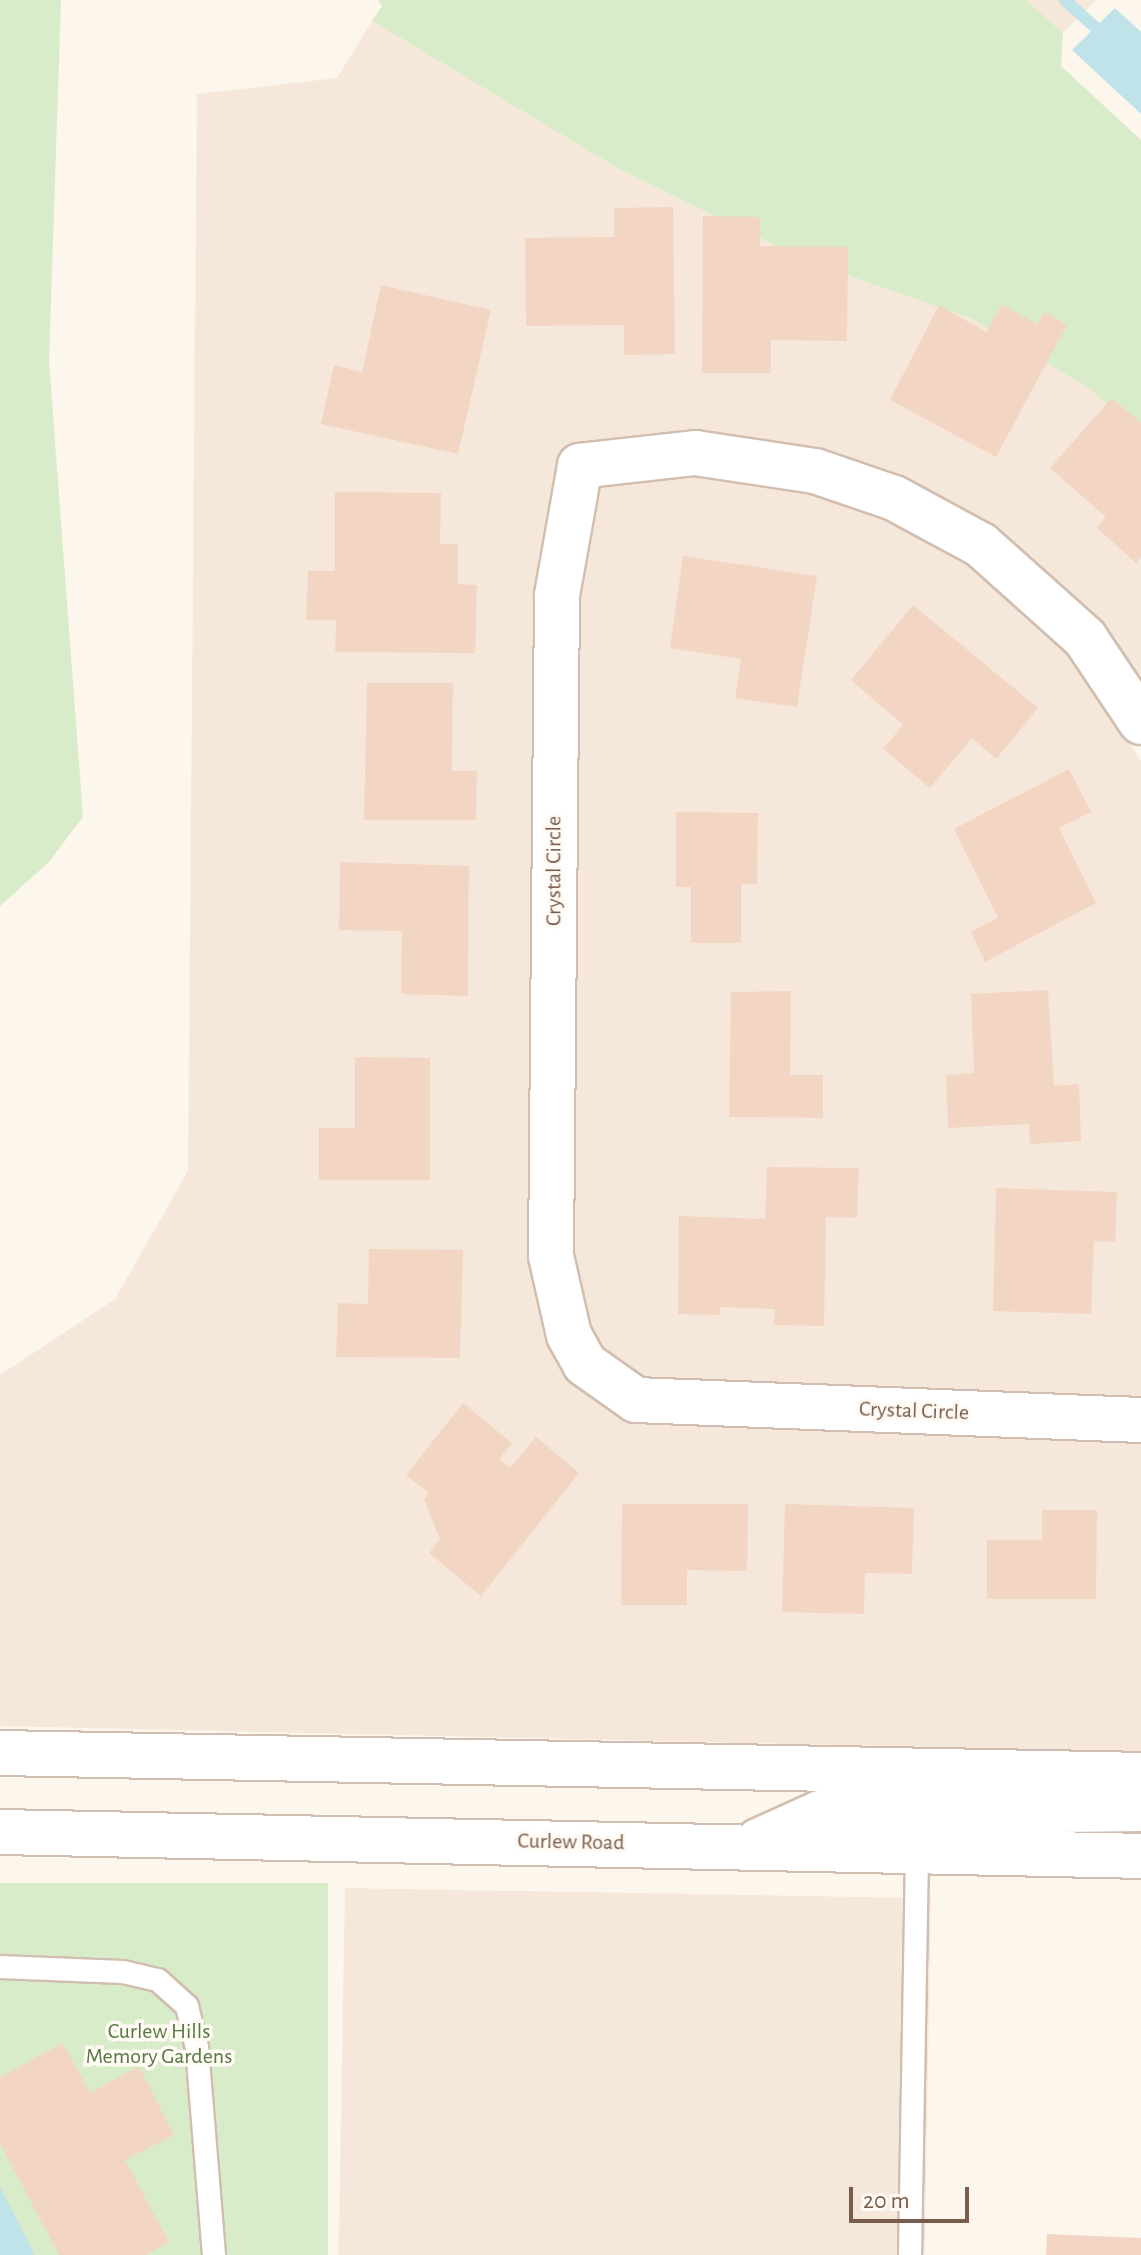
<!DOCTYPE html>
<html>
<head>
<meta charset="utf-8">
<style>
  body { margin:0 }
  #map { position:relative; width:1141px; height:2255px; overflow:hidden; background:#fdf6ec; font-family:"Alegreya Sans",sans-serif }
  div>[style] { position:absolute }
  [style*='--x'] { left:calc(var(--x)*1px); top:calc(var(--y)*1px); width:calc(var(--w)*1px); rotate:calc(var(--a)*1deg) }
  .residential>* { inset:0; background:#f5e8da; transform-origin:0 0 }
  .green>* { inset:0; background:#d8ecc9; transform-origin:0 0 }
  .water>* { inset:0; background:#bfe3e8 }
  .stream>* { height:12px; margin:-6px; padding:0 6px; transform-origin:6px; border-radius:6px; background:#bfe3e8 }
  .building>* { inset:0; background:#f3d5c3 }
  .roads { filter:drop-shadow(2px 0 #d1beb0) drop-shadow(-2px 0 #d1beb0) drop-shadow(0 2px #d1beb0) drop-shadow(0 -2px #d1beb0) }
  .lane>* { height:22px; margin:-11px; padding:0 11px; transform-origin:11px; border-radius:11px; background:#fff }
  .street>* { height:44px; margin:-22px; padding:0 22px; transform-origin:22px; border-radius:22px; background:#fff }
  .secondary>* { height:44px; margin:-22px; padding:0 22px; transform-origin:22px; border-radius:22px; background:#fff }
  span { translate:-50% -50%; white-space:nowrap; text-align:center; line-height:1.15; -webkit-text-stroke:7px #fffaf3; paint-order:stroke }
  .street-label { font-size:22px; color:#7a5c4d }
  .park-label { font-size:22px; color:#537a41 }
  .scale { position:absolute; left:849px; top:2187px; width:120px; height:36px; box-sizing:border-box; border:4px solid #7a5c4d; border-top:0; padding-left:10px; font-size:24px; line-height:28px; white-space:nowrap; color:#7a5c4d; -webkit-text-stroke:6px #fffaf3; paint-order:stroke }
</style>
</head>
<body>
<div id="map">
  <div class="residential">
    <i style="clip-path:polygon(1026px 0,1096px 0,1063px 33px)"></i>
    <i style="clip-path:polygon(372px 21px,619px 169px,807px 261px,972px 319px,1089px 388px,1141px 434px,1141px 683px,1102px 624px,994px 527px,903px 477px,821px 448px,698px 429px,578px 443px,560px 462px,568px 1377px,635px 1423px,1141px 1443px,1141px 1752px,0 1726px,0 1375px,115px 1299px,188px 1171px,197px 94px,337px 78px)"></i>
    <i style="clip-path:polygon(695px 476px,811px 493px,887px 519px,970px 565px,1070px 654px,1141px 761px,1141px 1397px,642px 1377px,600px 1347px,588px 1325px,572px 1253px,577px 597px,597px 488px)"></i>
    <i style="left:345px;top:1888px;width:586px;height:368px;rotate:1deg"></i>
  </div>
  <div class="green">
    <i style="clip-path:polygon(0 0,61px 0,49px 361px,83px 817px,48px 863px,0 906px)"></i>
    <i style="clip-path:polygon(378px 0,1026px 0,1063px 33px,1061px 66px,1141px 140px,1141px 434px,1089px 388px,972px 319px,807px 261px,619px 169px,372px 21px,382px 6px)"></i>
    <i style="left:0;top:1883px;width:328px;height:372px"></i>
  </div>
  <div class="water">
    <i style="clip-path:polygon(1115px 8px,1141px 32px,1141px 114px,1072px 50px)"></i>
    <i style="clip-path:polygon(0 2187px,30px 2245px,34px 2255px,0 2255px)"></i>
  </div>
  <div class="stream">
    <i style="--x:1065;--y:0;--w:57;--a:42.1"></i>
  </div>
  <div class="building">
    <i style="clip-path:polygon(673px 207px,675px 354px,624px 355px,624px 325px,526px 326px,525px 238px,614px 237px,614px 208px)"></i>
    <i style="clip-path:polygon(703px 216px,760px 217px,760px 246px,848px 247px,847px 341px,771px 340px,771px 373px,702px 373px)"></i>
    <i style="clip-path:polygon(381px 285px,491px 310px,458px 454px,321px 424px,334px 365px,362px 372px)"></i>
    <i style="clip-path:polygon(1002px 304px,1037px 324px,1044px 312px,1067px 325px,996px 457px,890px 400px,939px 305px,986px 332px)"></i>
    <i style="clip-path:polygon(1112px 398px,1141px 423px,1141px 557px,1136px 563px,1097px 528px,1106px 517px,1050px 468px)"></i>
    <i style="clip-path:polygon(335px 492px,441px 493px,440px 544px,458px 544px,458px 584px,477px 585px,475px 653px,335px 652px,336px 620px,306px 620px,308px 571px,335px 571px)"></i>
    <i style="clip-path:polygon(683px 556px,817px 576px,797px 707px,735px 698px,741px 659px,670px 648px)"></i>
    <i style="clip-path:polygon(913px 605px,1038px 708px,996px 759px,972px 738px,930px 788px,883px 749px,903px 725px,851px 680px)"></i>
    <i style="clip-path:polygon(367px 683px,453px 683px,452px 771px,477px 771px,476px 820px,364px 820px)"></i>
    <i style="clip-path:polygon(1069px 769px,1091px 812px,1059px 828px,1096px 903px,985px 962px,971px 932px,998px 918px,954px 829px)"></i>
    <i style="clip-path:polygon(676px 812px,758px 813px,757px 884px,741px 884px,741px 943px,691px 943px,691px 887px,676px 887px)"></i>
    <i style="clip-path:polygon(340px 862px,469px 866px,468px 996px,401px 994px,402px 931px,339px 930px)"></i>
    <i style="clip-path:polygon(1048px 990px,1054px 1086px,1079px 1084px,1081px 1141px,1030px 1144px,1029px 1124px,948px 1128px,946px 1075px,974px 1073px,971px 994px)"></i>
    <i style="clip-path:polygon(791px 991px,790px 1075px,823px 1075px,823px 1118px,729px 1117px,731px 992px)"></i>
    <i style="clip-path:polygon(355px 1057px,430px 1058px,430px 1180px,319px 1180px,319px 1128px,355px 1128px)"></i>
    <i style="clip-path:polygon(767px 1167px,859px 1168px,857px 1218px,826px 1217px,824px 1326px,774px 1325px,775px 1309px,720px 1307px,720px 1315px,678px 1314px,679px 1216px,765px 1219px)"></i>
    <i style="clip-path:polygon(996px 1188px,1117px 1192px,1115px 1242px,1094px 1241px,1091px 1314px,993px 1311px)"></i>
    <i style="clip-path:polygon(369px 1249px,463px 1250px,460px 1358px,336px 1357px,338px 1303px,368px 1304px)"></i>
    <i style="clip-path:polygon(463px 1403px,512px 1443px,499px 1459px,510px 1468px,536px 1437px,579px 1473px,481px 1596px,429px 1553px,440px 1539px,424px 1500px,429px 1493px,406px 1475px)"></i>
    <i style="clip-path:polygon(622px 1504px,748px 1504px,747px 1571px,687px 1570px,687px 1605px,621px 1605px)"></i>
    <i style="clip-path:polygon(785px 1504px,914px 1508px,912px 1574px,865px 1573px,864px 1614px,782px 1612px)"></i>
    <i style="clip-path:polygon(1042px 1510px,1097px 1510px,1096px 1599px,987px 1599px,987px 1540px,1042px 1540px)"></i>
    <i style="clip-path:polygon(63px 2043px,90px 2093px,139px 2066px,174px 2135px,125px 2160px,169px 2242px,145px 2255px,59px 2255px,0 2143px,0 2077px)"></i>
    <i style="clip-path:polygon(1047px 2234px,1141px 2238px,1141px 2255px,1046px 2255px)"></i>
  </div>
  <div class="roads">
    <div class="lane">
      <i style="--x:0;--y:1967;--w:123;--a:2.3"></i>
      <i style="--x:123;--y:1972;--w:36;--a:13"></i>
      <i style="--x:158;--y:1980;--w:39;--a:42"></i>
      <i style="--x:187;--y:2006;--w:43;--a:76.6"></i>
      <i style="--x:197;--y:2048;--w:208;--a:85.3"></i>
      <i style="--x:910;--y:2255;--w:405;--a:-89"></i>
    </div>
    <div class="street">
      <i style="--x:1141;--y:722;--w:101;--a:-123.7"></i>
      <i style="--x:1085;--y:638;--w:140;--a:-138.2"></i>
      <i style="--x:981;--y:545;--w:99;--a:-151.6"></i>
      <i style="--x:894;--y:498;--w:83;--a:-161.1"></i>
      <i style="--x:815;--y:471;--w:121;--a:-171.5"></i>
      <i style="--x:695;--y:453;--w:116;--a:173.6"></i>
      <i style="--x:580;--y:466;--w:131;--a:100.1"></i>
      <i style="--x:557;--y:595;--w:661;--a:90.52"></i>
      <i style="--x:551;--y:1256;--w:81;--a:77.2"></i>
      <i style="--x:569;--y:1335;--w:33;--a:61"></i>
      <i style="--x:585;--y:1364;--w:62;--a:35.2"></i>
      <i style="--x:636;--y:1400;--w:505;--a:2.27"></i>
    </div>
    <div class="secondary">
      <i style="--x:0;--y:1753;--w:1141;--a:1.1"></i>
      <i style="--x:0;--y:1832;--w:1141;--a:1.2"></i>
      <i style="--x:758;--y:1841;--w:68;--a:-24.3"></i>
      <i style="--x:820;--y:1813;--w:321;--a:-0.7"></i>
    </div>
  </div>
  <div class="street-label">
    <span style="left:554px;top:871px;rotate:-90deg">Crystal Circle</span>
    <span style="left:914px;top:1411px;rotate:2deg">Crystal Circle</span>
    <span style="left:571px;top:1842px;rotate:1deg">Curlew Road</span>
  </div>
  <div class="park-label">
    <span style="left:159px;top:2044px">Curlew Hills<br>Memory Gardens</span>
  </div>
  <div class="scale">20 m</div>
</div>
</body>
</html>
